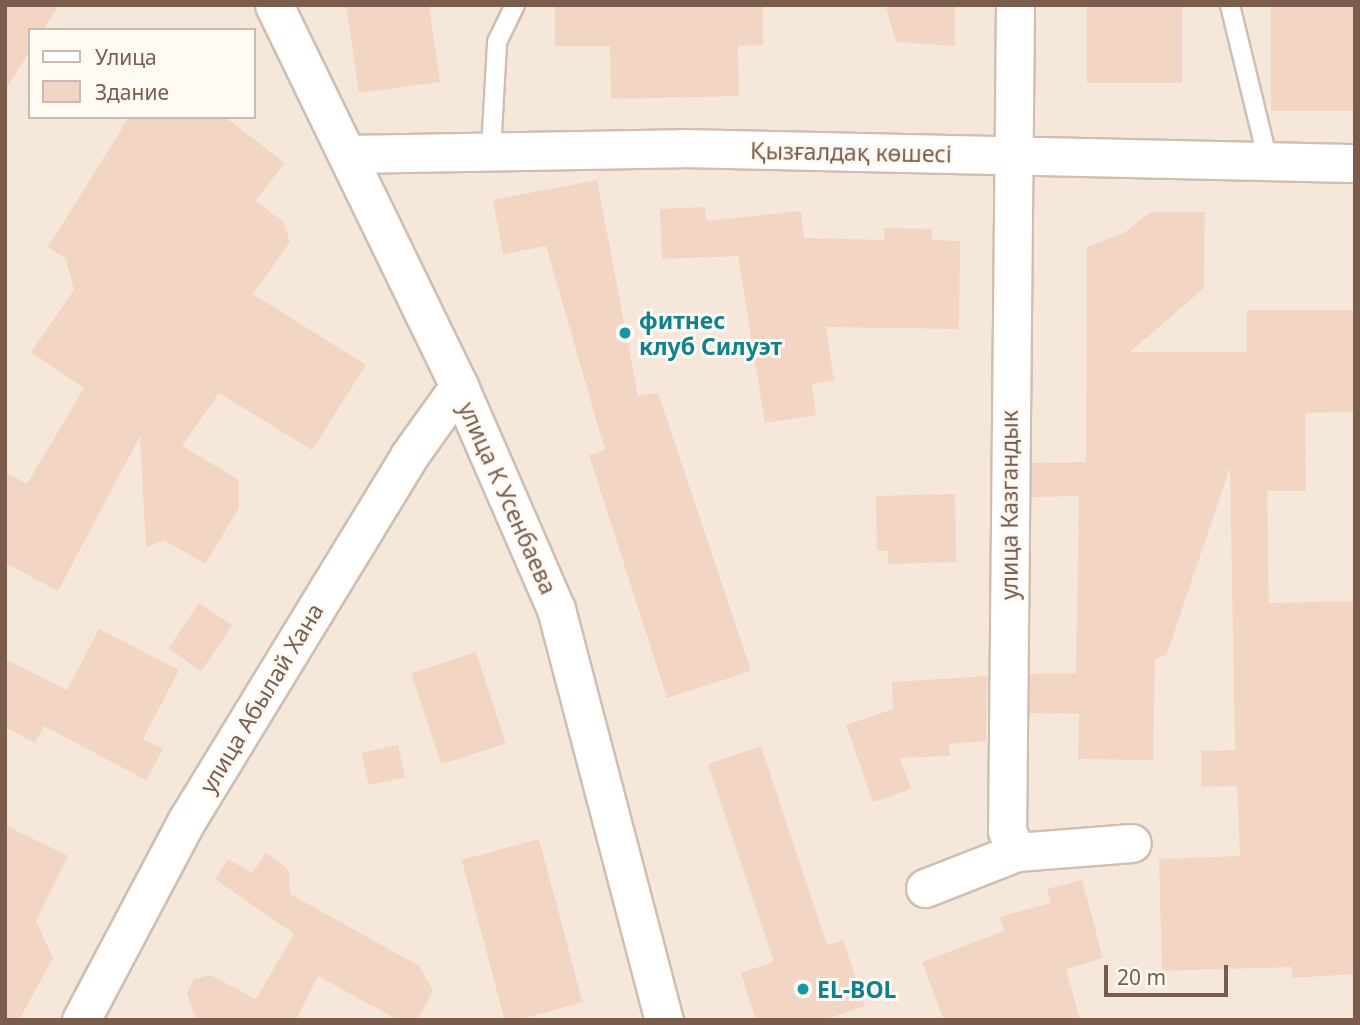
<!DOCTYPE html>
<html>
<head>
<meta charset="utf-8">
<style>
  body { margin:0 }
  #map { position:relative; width:1360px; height:1025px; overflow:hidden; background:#fdf6ec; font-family:"Noto Sans",sans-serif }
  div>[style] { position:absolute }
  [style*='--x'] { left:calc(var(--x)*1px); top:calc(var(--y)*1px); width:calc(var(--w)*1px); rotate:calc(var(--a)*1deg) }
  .residential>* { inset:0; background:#f5e8da }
  .building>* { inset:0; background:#f3d5c3; transform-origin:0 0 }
  .roads { filter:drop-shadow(2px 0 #d1beb0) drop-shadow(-2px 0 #d1beb0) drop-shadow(0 2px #d1beb0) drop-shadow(0 -2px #d1beb0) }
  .lane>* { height:18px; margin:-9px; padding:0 9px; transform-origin:9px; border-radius:9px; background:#fff }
  .street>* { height:37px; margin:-18.5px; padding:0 18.5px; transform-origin:18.5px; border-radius:18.5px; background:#fff }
  .dots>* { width:19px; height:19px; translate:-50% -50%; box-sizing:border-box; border:4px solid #fffaf3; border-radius:50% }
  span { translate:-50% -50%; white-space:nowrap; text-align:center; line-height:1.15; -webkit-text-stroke:6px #fffaf3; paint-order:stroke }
  .street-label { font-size:23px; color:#7a5c4d }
  .culture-label { font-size:23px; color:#0d838f; font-weight:700 }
  .left { translate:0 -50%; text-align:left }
  .frame { position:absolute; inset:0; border:7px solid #7a5c4d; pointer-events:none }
  .legend { position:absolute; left:28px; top:28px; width:228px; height:91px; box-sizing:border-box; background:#fffaf3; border:2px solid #cabbb1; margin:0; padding:9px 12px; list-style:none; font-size:21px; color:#7a5c4d }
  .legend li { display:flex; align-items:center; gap:14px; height:35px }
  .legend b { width:35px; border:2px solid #cabbb1 }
  .scale { position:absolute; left:1104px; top:965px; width:124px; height:32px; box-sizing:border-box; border:4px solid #7a5c4d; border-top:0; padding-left:9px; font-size:21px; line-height:24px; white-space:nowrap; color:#7a5c4d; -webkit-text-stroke:5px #fffaf3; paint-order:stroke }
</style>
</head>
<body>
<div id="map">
  <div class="residential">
    <i style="clip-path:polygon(evenodd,5px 5px,1355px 5px,1355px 1020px,5px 1020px,5px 5px,30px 30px,254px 30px,254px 117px,30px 117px,30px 30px)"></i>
  </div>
  <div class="building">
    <i style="clip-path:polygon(5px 5px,59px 5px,43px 30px,30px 30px,30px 51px,5px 90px)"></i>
    <i style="clip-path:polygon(346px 5px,429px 5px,440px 82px,359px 93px)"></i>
    <i style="clip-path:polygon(555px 5px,763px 5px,763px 45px,738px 46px,739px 96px,611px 99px,610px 46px,555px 46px)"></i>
    <i style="clip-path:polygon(885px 5px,955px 5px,955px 46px,896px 42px)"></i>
    <i style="left:1087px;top:5px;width:95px;height:78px"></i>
    <i style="left:1271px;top:5px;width:84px;height:106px"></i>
    <i style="clip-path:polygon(129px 117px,225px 117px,285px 163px,255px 201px,283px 221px,290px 242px,253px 294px,366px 365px,312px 450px,219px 393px,182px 446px,239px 480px,239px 508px,205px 564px,164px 540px,146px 548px,140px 436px,58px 591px,5px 563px,5px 472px,27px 484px,84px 388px,31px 352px,74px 290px,66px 259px,48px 247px)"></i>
    <i style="clip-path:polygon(597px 180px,638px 396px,658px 393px,751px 671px,667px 698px,589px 455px,605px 450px,546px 246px,503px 254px,493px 200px)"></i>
    <i style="clip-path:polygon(705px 207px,706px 221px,801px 211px,804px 238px,885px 240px,884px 228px,932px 229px,932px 240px,960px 241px,959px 329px,826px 327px,834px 381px,812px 384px,816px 415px,765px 423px,738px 256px,662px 259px,660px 209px)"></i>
    <i style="clip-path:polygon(1151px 212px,1205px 212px,1204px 288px,1130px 352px,1247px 352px,1247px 310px,1355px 310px,1355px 412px,1305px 413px,1306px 491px,1267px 491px,1269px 603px,1355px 601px,1355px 974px,1292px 978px,1292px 967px,1162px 971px,1159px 859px,1240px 856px,1237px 786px,1201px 787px,1201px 751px,1235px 750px,1230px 467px,1167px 654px,1155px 660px,1153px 760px,1078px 759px,1079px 714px,1029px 713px,1030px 674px,1076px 673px,1079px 496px,1031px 497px,1032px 463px,1086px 462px,1087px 247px,1124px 233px)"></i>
    <i style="clip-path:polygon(955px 494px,956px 562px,888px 564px,888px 551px,877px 551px,876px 496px)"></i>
    <i style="left:199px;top:603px;width:40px;height:55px;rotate:34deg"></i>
    <i style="clip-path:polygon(99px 629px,179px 670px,143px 739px,163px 749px,146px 780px,44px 726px,35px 743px,5px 727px,5px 659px,67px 690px)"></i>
    <i style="left:476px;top:652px;width:96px;height:68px;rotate:72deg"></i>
    <i style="clip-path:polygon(987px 676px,986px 741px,949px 744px,950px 756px,900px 758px,911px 789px,873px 802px,846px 725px,893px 709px,892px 682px)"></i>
    <i style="left:398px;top:745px;width:33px;height:37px;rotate:78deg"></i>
    <i style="clip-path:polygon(761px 746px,827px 945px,843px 940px,865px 1006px,823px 1020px,756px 1020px,741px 973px,774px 962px,708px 764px)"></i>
    <i style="clip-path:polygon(5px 825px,68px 856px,36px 921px,53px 958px,19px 1020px,5px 1020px)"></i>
    <i style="left:539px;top:839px;width:169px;height:80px;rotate:75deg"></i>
    <i style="clip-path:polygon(266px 853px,289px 870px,290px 894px,419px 966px,433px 991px,417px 1020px,398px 1020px,318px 976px,296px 1020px,196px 1020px,187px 993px,194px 979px,210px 975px,256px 999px,294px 934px,215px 879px,228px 859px,252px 873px)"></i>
    <i style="clip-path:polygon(1082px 880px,1103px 958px,1066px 969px,1080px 1020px,944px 1020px,922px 962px,1004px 931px,1000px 917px,1051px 903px,1047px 889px)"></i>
  </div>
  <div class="roads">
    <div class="lane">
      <i style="--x:1230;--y:5;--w:161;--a:76.3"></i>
      <i style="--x:491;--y:151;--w:109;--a:-86.8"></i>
      <i style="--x:497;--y:42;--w:41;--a:-64.1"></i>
    </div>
    <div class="street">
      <i style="--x:274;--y:5;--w:424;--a:64.1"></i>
      <i style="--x:459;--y:386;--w:243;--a:66.5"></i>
      <i style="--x:556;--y:609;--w:425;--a:75.3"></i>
      <i style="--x:1015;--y:5;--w:826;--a:90.55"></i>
      <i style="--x:1007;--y:831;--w:23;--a:65"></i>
      <i style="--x:348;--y:154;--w:334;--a:-1"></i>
      <i style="--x:682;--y:148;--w:673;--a:1.28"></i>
      <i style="--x:925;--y:888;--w:99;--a:-21.4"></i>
      <i style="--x:1017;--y:852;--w:115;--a:-4.5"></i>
      <i style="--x:81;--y:1020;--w:226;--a:-62.1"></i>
      <i style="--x:187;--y:820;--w:426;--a:-58.6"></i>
      <i style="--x:409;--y:456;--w:86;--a:-54.5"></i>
    </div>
  </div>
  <div class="dots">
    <i style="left:625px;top:333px;background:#0f9aa8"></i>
    <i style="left:803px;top:989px;background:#0f9aa8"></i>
  </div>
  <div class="street-label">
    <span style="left:851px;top:152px;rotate:1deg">Қызғалдақ көшесі</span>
    <span style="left:508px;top:498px;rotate:66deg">улица К Усенбаева</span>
    <span style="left:1009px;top:505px;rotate:-90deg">улица Казгандык</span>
    <span style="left:261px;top:698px;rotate:-59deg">улица Абылай Хана</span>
  </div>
  <div class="culture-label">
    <span class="left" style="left:639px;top:333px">фитнес<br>клуб Силуэт</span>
    <span class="left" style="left:817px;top:989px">EL-BOL</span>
  </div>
  <div class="frame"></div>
  <ul class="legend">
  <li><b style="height:9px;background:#fff"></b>Улица</li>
  <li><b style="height:19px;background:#f3d5c3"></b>Здание</li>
  </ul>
  <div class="scale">20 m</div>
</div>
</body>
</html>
